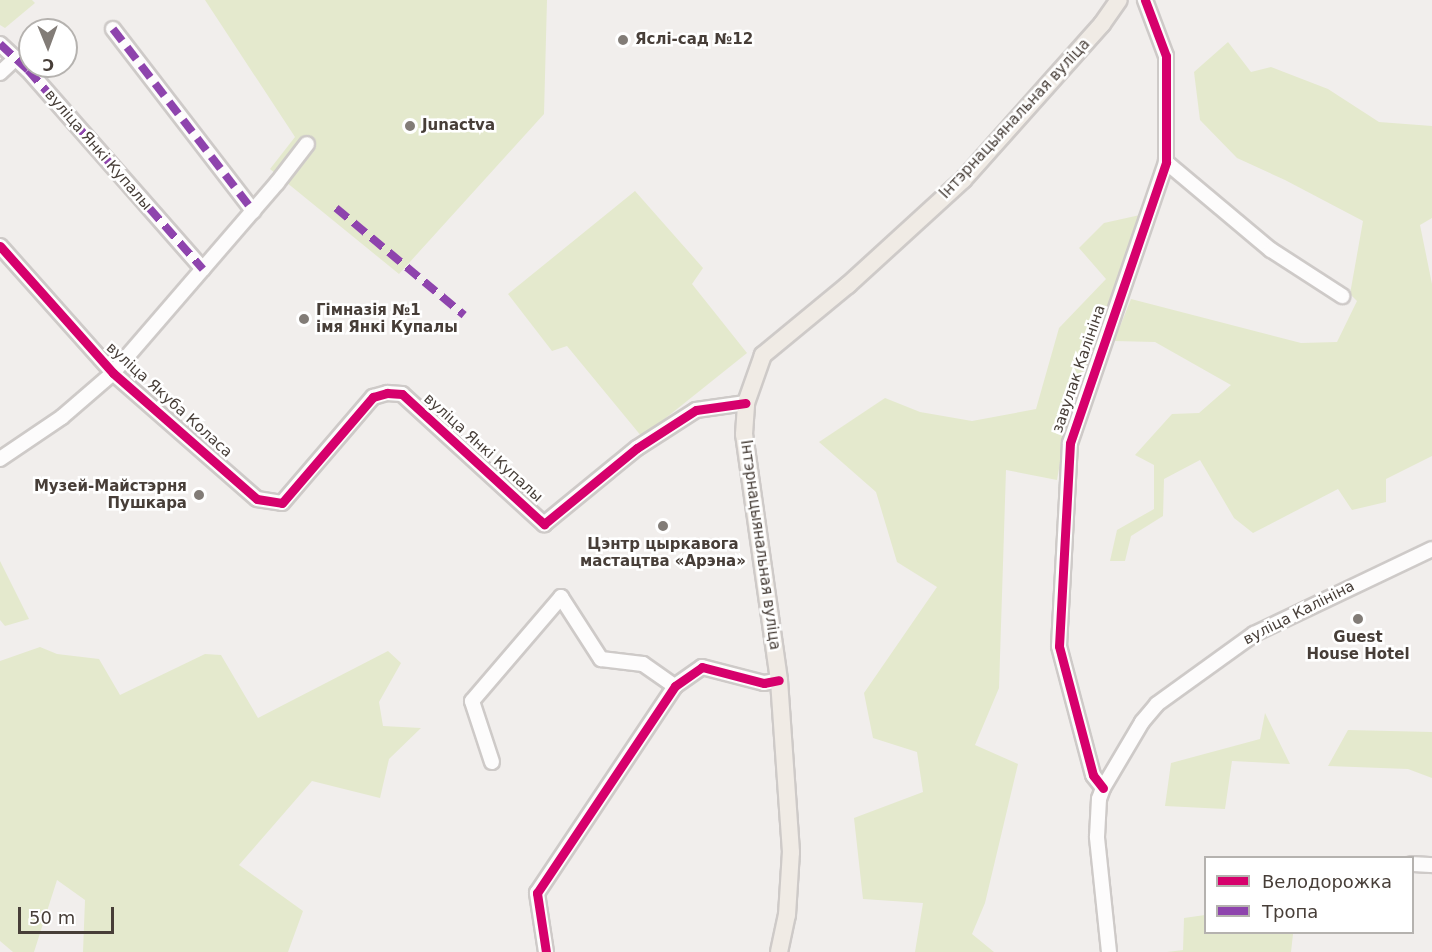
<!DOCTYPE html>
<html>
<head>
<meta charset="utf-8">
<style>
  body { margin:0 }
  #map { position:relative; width:1432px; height:952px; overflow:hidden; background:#f1eeec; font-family:"DejaVu Sans",sans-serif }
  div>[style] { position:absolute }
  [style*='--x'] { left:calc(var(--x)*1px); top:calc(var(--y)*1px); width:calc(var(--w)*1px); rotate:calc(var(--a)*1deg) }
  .green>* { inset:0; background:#e4e9cd }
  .roads { filter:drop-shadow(2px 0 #cecac8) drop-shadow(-2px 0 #cecac8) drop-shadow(0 2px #cecac8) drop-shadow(0 -2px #cecac8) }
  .minor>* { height:14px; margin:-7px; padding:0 7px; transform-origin:7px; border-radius:7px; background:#fdfcfc }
  .major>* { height:16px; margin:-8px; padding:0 8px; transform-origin:8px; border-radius:8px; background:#f0ebe5 }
  .quiet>* { height:8px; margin-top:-4px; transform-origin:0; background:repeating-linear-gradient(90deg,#8e44ad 0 15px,transparent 0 23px) }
  .cycleway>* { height:9px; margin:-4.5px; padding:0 4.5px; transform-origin:4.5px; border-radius:4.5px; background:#d6006c }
  .dots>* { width:16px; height:16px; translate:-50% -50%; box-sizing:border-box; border:3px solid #fff; border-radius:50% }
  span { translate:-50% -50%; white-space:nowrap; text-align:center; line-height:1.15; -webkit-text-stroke:5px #fff; paint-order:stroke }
  .poi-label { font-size:15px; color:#473e38; font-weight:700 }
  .left { translate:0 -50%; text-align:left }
  .right { translate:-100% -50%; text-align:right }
  .street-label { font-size:15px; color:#473e38 }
  .legend { position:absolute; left:1204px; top:856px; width:210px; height:78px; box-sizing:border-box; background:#fff; border:2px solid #b5b2af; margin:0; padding:8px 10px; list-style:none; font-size:18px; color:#473e38 }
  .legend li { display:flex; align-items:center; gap:12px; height:30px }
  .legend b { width:30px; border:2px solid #b5b2af }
  .north { position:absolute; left:18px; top:18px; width:60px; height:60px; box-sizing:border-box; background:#fff; border:2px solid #b5b2af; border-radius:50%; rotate:179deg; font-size:16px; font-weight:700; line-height:24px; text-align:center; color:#473e38 }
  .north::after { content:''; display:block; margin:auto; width:21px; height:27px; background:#827c77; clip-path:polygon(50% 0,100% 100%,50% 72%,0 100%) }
  .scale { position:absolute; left:18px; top:907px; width:96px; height:27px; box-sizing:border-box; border:3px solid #473e38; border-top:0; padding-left:8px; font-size:18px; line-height:21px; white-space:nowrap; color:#473e38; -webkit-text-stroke:4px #fff; paint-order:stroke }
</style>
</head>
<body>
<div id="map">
  <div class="green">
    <i style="clip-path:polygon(0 0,32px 0,35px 3px,5px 28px,0 25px)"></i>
    <i style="clip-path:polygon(205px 0,547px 0,544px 114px,399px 274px,270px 169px,295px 137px)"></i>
    <i style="clip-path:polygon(1228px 42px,1251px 72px,1271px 67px,1328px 89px,1379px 122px,1432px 126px,1432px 218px,1420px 225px,1432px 284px,1432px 456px,1386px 479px,1386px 502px,1352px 510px,1338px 489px,1253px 533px,1234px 518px,1200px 460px,1164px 479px,1163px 516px,1131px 536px,1125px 561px,1110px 561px,1117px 530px,1154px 509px,1154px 465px,1135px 455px,1172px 414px,1199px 413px,1231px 385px,1155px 342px,1114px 341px,1131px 299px,1301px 343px,1337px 342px,1357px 301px,1350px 294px,1363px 221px,1285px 180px,1237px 158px,1200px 120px,1194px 72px)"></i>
    <i style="clip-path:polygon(635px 191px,703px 268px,692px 284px,747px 353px,642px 437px,567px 346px,552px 351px,508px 294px)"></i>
    <i style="clip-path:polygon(1140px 215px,1064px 439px,1057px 480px,1006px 470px,999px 688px,975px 745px,1018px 764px,985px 903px,972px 934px,994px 952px,915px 952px,923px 903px,863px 899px,854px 818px,923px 792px,917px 752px,873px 738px,864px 693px,937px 587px,897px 562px,876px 492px,819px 442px,885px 398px,920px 412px,972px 421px,1036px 409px,1059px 328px,1106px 279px,1079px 248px,1104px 223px)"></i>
    <i style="clip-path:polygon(0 561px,29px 619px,5px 626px,0 620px)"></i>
    <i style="clip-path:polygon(40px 647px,57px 654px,99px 659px,120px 695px,205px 654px,221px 655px,258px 718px,388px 651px,401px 663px,379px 702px,383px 726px,421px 728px,389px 759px,380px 798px,312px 781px,239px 865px,303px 911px,288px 952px,83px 952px,85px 900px,57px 880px,34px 952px,13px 952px,0 941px,0 661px)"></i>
    <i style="clip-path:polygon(1265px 713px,1290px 764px,1232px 761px,1225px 809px,1165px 806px,1171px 763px,1260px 739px)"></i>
    <i style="clip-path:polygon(1348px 730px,1432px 732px,1432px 778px,1408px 769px,1328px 766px)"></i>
    <i style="clip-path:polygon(1205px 915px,1206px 932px,1293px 934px,1291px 952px,1167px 952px,1183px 950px,1184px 918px)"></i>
  </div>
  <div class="roads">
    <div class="minor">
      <i style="--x:113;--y:29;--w:230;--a:52.4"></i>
      <i style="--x:0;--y:44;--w:38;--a:43"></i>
      <i style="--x:28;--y:70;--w:265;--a:48.7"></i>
      <i style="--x:0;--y:73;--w:22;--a:-43"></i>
      <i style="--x:1166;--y:162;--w:137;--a:40"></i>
      <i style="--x:1271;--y:250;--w:85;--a:32.9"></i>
      <i style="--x:0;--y:246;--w:170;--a:48.3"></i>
      <i style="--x:113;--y:373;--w:191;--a:41.2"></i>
      <i style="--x:257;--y:499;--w:25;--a:9"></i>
      <i style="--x:282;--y:503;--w:140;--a:-49.4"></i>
      <i style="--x:373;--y:397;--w:15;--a:-16"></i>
      <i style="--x:387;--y:393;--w:15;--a:4"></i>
      <i style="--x:402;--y:394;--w:193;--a:42.5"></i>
      <i style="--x:544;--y:524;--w:120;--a:-39.3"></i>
      <i style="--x:637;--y:448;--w:70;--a:-32.8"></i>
      <i style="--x:696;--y:410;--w:50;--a:-8"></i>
      <i style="--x:0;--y:459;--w:75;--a:-34.1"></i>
      <i style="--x:62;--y:417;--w:67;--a:-40.8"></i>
      <i style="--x:113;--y:373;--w:251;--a:-49.2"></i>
      <i style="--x:277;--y:183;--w:49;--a:-52.4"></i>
      <i style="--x:492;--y:762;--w:64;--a:-108.2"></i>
      <i style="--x:472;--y:701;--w:137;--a:-49.4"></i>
      <i style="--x:561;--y:597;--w:74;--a:57.2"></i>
      <i style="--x:601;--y:659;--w:42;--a:6.8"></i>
      <i style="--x:643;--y:664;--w:39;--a:35"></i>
      <i style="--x:1103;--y:788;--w:16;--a:-128"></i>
      <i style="--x:1093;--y:775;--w:133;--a:-104.8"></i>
      <i style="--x:1059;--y:646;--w:203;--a:-86.9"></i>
      <i style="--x:1070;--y:443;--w:297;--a:-71.1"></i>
      <i style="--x:1166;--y:162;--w:106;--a:-90"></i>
      <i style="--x:1166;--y:56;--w:60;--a:-110.6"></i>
      <i style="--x:1412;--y:864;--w:20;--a:3"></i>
      <i style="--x:546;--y:952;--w:60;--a:-98.7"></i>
      <i style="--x:537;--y:893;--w:249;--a:-56.3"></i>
      <i style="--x:675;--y:686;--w:33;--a:-35"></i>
      <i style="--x:702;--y:667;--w:64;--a:14.5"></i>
      <i style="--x:764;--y:683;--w:15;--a:-11"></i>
      <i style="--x:1109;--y:952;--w:116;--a:-96"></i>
      <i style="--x:1097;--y:837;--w:38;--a:-87"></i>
      <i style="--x:1099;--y:799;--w:12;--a:-70"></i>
      <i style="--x:1103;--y:788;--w:77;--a:-59.4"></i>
      <i style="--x:1142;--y:722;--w:23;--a:-50"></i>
      <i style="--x:1157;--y:704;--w:120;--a:-35.8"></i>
      <i style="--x:1254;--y:634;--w:197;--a:-25.5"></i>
    </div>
    <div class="major">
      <i style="--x:779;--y:952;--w:38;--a:-78"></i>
      <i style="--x:787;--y:915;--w:63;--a:-86.4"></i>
      <i style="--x:791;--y:852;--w:172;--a:-94"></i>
      <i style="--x:779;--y:680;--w:248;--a:-98.1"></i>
      <i style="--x:744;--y:434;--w:31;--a:-86"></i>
      <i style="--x:746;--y:403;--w:51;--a:-70.5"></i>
      <i style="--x:763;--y:355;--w:110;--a:-39.5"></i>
      <i style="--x:848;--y:285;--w:156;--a:-42.4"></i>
      <i style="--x:963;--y:180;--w:209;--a:-48.3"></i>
      <i style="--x:1102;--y:24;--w:29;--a:-55"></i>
    </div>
  </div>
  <div class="quiet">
    <i style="--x:113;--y:29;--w:230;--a:52.4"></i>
    <i style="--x:0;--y:44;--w:38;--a:43"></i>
    <i style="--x:28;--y:70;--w:265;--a:48.7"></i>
    <i style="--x:336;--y:208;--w:167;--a:39.9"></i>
  </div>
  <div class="cycleway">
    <i style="--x:0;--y:246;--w:170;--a:48.3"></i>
    <i style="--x:113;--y:373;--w:191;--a:41.2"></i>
    <i style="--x:257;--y:499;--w:25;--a:9"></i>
    <i style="--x:282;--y:503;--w:140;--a:-49.4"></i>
    <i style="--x:373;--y:397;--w:15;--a:-16"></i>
    <i style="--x:387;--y:393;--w:15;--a:4"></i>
    <i style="--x:402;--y:394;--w:193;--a:42.5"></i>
    <i style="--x:544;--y:524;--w:120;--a:-39.3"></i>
    <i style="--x:637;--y:448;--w:70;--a:-32.8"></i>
    <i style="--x:696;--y:410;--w:50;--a:-8"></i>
    <i style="--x:1103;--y:788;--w:16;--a:-128"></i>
    <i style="--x:1093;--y:775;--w:133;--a:-104.8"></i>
    <i style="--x:1059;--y:646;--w:203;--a:-86.9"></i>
    <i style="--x:1070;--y:443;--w:297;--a:-71.1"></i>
    <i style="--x:1166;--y:162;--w:106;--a:-90"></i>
    <i style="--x:1166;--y:56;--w:60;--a:-110.6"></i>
    <i style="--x:546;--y:952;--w:60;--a:-98.7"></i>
    <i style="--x:537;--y:893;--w:249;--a:-56.3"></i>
    <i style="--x:675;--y:686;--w:33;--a:-35"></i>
    <i style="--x:702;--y:667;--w:64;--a:14.5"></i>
    <i style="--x:764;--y:683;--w:15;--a:-11"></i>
  </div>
  <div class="dots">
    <i style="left:623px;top:40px;background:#827c77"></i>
    <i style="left:410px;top:126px;background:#827c77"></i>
    <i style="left:304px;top:319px;background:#827c77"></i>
    <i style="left:199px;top:495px;background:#827c77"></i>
    <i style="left:663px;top:526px;background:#827c77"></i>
    <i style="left:1358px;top:619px;background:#827c77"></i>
  </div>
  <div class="poi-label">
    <span class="left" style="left:635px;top:40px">Яслі-сад №12</span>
    <span class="left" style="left:422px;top:126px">Junactva</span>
    <span class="left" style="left:316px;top:319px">Гімназія №1<br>імя Янкі Купалы</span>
    <span class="right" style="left:187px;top:495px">Музей-Майстэрня<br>Пушкара</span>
    <span style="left:663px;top:553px">Цэнтр цыркавога<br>мастацтва «Арэна»</span>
    <span style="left:1358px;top:646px">Guest<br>House Hotel</span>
  </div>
  <div class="street-label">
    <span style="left:1015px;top:119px;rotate:-47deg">Інтэрнацыянальная вуліца</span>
    <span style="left:98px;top:150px;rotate:49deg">вуліца Янкі Купалы</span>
    <span style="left:1079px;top:369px;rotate:-71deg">завулак Калініна</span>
    <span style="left:169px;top:400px;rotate:42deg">вуліца Якуба Коласа</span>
    <span style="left:483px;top:448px;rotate:42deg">вуліца Янкі Купалы</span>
    <span style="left:760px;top:545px;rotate:82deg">Інтэрнацыянальная вуліца</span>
    <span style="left:1299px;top:613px;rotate:-27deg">вуліца Калініна</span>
  </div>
  <ul class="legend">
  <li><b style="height:8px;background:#d6006c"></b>Велодорожка</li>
  <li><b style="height:8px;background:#8e44ad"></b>Тропа</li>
  </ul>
  <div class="north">С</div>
  <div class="scale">50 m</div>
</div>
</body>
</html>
